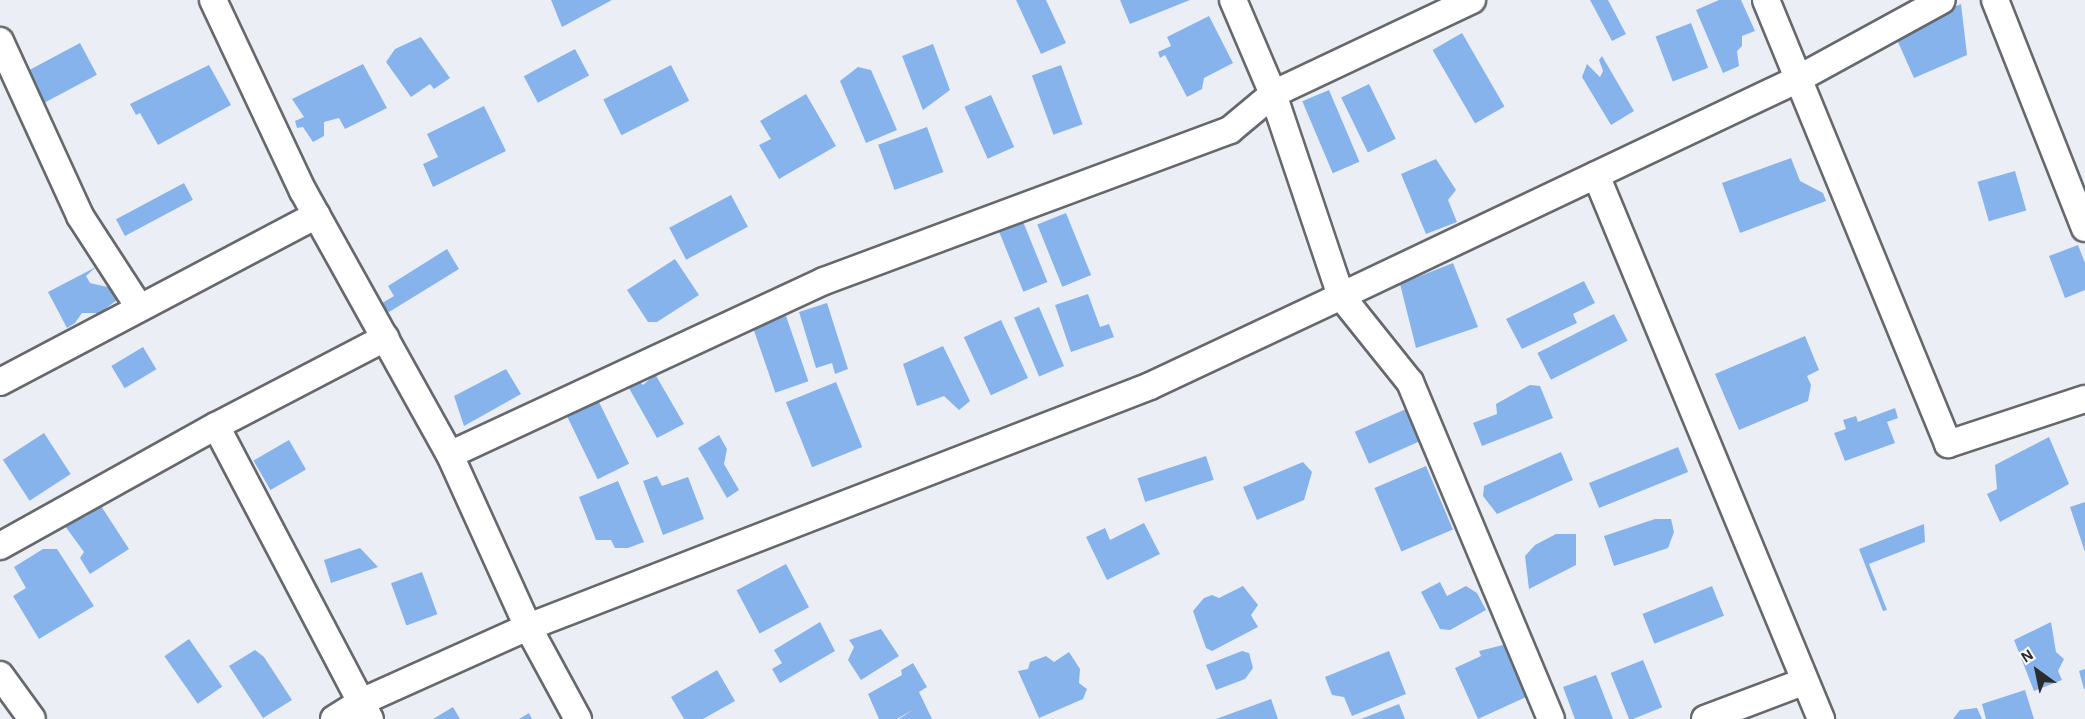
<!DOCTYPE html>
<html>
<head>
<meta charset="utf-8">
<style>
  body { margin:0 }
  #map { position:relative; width:2085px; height:719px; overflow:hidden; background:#ebeff5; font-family:"Alegreya Sans",sans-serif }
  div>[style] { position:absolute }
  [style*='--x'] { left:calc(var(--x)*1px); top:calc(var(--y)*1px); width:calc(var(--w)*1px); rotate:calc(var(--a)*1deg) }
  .building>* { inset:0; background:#86b3eb; transform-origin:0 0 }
  .roads { filter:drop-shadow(2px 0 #65686d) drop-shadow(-2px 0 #65686d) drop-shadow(0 2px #65686d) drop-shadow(0 -2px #65686d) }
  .minor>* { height:26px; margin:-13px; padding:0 13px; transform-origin:13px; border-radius:13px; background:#fff }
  span { translate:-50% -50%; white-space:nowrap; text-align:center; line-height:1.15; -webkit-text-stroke:4.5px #fff; paint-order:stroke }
  .north { position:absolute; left:2007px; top:641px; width:60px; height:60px; -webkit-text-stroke:4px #fff; paint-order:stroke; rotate:327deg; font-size:16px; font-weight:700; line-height:24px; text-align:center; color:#2a2b2d }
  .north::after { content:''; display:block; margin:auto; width:21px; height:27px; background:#2a2b2d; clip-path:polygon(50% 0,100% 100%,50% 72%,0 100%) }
</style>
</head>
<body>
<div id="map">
  <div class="building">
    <i style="clip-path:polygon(551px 0,612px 0,562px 27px)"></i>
    <i style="clip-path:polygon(1016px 0,1046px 0,1066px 43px,1041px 54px)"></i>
    <i style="clip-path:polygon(1120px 0,1190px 0,1130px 24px)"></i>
    <i style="clip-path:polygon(1590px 0,1608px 0,1626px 34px,1612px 41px)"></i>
    <i style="clip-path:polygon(1719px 0,1741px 0,1755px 31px,1742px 36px,1742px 46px,1737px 51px,1739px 66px,1723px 73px,1696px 10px)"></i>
    <i style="clip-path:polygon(1961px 4px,1967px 55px,1914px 78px,1894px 33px)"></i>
    <i style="clip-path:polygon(1209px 16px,1233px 63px,1204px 78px,1202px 89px,1187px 97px,1165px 55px,1160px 58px,1158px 52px,1171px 46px,1167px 37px)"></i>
    <i style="left:1691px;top:23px;width:48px;height:38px;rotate:69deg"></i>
    <i style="left:1462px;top:33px;width:85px;height:34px;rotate:60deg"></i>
    <i style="clip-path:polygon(421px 37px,450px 78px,434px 89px,430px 84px,411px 97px,386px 62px,395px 49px)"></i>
    <i style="left:80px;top:43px;width:36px;height:60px;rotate:62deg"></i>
    <i style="clip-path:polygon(933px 44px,950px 90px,923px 110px,902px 56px)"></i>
    <i style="left:575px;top:49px;width:30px;height:58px;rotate:62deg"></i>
    <i style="clip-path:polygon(1602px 56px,1634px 111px,1611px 125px,1582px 77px,1587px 64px,1600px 77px,1603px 71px,1599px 60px)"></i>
    <i style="clip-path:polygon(363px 64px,387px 108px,345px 129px,339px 118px,324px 122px,324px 136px,313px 142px,303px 127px,297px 128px,295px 121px,304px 117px,292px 99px)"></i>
    <i style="clip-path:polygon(209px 65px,231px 105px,158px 145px,140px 113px,136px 115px,130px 104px)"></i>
    <i style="left:671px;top:65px;width:40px;height:76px;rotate:63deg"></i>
    <i style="left:1061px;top:65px;width:63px;height:31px;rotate:70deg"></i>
    <i style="clip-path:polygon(858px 67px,871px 70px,897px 130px,866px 143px,840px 81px)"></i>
    <i style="left:1369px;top:84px;width:61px;height:31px;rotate:64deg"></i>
    <i style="left:1329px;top:90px;width:78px;height:29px;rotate:67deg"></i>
    <i style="clip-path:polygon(806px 94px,836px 146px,779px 179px,759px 145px,771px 139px,760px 121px)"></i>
    <i style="left:991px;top:95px;width:57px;height:29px;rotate:66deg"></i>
    <i style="clip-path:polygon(484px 106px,506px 151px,433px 187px,423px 164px,438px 157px,427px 134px)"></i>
    <i style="left:927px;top:127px;width:48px;height:52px;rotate:70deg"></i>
    <i style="clip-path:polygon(1791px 158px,1800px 181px,1823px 193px,1826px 201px,1740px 233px,1722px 183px)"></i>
    <i style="clip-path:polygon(1436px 159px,1456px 190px,1448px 200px,1457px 222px,1426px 234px,1401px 174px)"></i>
    <i style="left:2015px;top:171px;width:41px;height:39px;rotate:74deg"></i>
    <i style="left:184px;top:183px;width:19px;height:77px;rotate:62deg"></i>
    <i style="left:731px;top:195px;width:36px;height:70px;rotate:62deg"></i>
    <i style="left:1066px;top:213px;width:67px;height:31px;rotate:68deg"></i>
    <i style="left:1022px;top:219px;width:68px;height:26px;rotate:68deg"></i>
    <i style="clip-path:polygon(2078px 245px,2085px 263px,2085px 290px,2065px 298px,2049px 256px)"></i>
    <i style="clip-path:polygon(447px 249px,459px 269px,389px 312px,379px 305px,394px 296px,388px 286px)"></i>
    <i style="clip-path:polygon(675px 259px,699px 295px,657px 322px,648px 322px,627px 290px)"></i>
    <i style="clip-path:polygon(1453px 263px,1478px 327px,1416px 348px,1400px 284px)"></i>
    <i style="clip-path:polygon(96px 267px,86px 276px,90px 283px,112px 288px,117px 300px,100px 313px,82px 313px,75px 323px,67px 328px,48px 292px)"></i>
    <i style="clip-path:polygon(1584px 281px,1595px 303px,1573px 314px,1577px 323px,1522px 349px,1506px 319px)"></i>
    <i style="clip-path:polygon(1088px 294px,1100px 327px,1109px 324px,1114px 337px,1071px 352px,1055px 305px)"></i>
    <i style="clip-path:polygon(827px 303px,848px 369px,835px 374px,832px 363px,816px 368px,799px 312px)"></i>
    <i style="left:1039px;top:307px;width:64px;height:27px;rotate:67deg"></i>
    <i style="left:1614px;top:314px;width:30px;height:86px;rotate:63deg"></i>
    <i style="left:786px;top:316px;width:69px;height:35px;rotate:71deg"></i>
    <i style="left:1001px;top:320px;width:64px;height:41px;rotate:65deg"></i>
    <i style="clip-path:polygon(1805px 336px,1819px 370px,1807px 376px,1811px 385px,1808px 401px,1739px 430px,1715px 374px)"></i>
    <i style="clip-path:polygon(943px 346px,970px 401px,959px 410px,944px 396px,917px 406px,903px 364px)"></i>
    <i style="left:143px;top:347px;width:26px;height:37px;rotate:59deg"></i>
    <i style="clip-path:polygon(506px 369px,521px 394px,464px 426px,454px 396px)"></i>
    <i style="clip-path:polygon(655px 374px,684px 424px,657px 438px,625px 381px,634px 376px,643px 385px)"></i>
    <i style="left:836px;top:382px;width:70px;height:54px;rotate:68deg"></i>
    <i style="clip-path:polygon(1530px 385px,1540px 386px,1553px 418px,1482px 446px,1473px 423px,1497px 414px,1496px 404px)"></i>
    <i style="left:598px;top:400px;width:71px;height:35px;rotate:64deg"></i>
    <i style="clip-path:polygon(1895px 408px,1898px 418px,1887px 422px,1895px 443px,1845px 461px,1834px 433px,1846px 429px,1843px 420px,1856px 416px,1858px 422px)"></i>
    <i style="left:1406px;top:409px;width:35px;height:56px;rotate:66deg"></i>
    <i style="left:44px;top:433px;width:49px;height:49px;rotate:57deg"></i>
    <i style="clip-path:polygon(719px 435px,727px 449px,724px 464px,739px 490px,727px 498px,698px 448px)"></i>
    <i style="clip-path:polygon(2049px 437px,2069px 484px,2000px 522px,1987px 494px,1997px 489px,1995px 465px)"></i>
    <i style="left:289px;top:440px;width:34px;height:41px;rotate:60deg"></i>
    <i style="left:1678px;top:447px;width:27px;height:96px;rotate:68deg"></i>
    <i style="clip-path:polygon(1561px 452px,1573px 480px,1497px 514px,1483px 496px,1484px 486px)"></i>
    <i style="left:1206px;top:456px;width:25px;height:72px;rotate:72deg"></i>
    <i style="clip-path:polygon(1303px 462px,1312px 472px,1304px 500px,1257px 520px,1243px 487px)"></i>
    <i style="left:1426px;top:466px;width:69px;height:56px;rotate:67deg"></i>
    <i style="clip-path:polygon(657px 476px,662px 486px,688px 477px,704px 519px,663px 535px,643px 481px)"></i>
    <i style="clip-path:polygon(618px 481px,644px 542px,628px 548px,615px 548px,611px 540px,596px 540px,579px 497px)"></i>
    <i style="clip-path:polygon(2085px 502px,2085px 552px,2070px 507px)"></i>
    <i style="clip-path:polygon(101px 506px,129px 549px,90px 574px,80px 558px,84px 552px,62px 522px,73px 508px,85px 517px)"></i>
    <i style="clip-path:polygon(1655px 519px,1671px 519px,1674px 532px,1668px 548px,1614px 566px,1604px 536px)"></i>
    <i style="clip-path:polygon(1144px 523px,1160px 554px,1107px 580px,1086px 537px,1105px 528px,1110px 540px)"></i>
    <i style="clip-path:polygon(1924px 524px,1925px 542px,1869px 564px,1887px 610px,1883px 611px,1859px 549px)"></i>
    <i style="clip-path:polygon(1556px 534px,1576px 534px,1576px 565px,1529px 589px,1525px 556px,1535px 545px)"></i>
    <i style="clip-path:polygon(360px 548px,378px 567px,331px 583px,324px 560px)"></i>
    <i style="clip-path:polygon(43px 549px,57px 549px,94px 606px,39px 639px,13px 596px,26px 588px,14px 567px)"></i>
    <i style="left:786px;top:564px;width:49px;height:56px;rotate:62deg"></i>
    <i style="left:422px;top:572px;width:45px;height:33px;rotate:70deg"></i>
    <i style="clip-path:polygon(1440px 582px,1447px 596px,1466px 586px,1477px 593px,1486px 610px,1450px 630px,1440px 629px,1421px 592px)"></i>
    <i style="clip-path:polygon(1243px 586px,1258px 605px,1251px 615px,1258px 627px,1212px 651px,1206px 648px,1193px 611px,1204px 598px,1212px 595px,1219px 598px)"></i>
    <i style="left:1712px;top:586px;width:32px;height:75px;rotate:68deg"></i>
    <i style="clip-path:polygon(820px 622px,835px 651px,780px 683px,772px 669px,782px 663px,774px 650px)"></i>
    <i style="clip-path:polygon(2051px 622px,2056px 652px,2064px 659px,2058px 671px,2062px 680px,2034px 691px,2014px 640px)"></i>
    <i style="clip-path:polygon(881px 629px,899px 656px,861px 680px,848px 660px,854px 647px,849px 640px)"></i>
    <i style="left:189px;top:639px;width:58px;height:30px;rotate:55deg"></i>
    <i style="clip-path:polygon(1511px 643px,1535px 693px,1478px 719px,1455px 668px,1481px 656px,1479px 651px)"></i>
    <i style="clip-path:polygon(255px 650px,264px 657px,292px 700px,263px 718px,229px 666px)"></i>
    <i style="clip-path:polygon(1242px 651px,1249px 653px,1253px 668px,1245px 679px,1216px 690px,1206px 665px)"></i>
    <i style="clip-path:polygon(1389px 651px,1406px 694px,1352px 716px,1344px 697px,1332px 695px,1325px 677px)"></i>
    <i style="clip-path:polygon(1069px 652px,1080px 669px,1079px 683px,1087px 689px,1083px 699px,1039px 718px,1018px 671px,1028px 669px,1030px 662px,1046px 656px,1054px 662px)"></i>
    <i style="left:1643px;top:660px;width:51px;height:35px;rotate:68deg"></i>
    <i style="clip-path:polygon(913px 663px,927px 687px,919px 692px,932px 719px,899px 719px,914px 709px,897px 719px,879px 719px,868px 694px,902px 675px,901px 670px)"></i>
    <i style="clip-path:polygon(2085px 669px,2085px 689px,2084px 689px,2079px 671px)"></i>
    <i style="clip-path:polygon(717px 670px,735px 701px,703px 719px,684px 719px,671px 697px)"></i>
    <i style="clip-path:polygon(1596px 675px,1613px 719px,1575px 719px,1563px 687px)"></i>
    <i style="clip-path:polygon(2025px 690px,2034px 719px,1986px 719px,1982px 704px)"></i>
    <i style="clip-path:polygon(1271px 699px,1278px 719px,1216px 719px)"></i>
    <i style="clip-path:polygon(1399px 704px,1405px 719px,1361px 719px)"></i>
    <i style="clip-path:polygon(453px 707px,460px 719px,433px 719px)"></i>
    <i style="clip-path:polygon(1977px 708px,1982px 719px,1953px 719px,1960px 710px)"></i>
    <i style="clip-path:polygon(529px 713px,532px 719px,519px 719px)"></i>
  </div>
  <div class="roads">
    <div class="minor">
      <i style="--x:213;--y:0;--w:211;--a:64.8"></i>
      <i style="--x:303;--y:191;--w:302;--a:60.9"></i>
      <i style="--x:1233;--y:0;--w:102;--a:66.9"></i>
      <i style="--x:1273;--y:94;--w:213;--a:71.4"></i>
      <i style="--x:1341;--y:296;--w:504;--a:-25.39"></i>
      <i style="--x:1796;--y:80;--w:166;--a:-28.7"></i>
      <i style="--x:1472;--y:0;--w:220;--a:154.7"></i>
      <i style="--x:1273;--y:94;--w:56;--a:140.1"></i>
      <i style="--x:1230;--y:130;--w:433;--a:159.6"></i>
      <i style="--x:824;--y:281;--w:412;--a:155.1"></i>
      <i style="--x:450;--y:455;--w:189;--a:65.6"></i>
      <i style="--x:528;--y:627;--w:667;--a:-21.18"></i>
      <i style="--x:1150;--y:386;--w:211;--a:-25.2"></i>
      <i style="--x:1341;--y:296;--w:110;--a:51.3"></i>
      <i style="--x:1410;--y:382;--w:365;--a:67.3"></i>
      <i style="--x:1766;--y:0;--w:480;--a:67.7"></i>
      <i style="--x:1948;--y:444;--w:144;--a:-18.2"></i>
      <i style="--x:1995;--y:0;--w:245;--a:68.5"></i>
      <i style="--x:0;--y:41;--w:192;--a:65.4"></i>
      <i style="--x:80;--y:216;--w:108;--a:57"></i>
      <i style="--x:1596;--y:175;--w:589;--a:67.53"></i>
      <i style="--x:0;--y:382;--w:358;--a:-27.8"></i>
      <i style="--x:216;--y:426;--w:331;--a:62.3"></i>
      <i style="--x:0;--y:546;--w:247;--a:-29.1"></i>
      <i style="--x:216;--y:426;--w:191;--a:-27.5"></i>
      <i style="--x:0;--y:675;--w:54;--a:54"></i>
      <i style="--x:334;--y:719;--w:32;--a:-32"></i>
      <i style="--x:361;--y:702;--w:183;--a:-24.2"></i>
      <i style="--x:528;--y:627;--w:105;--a:61.5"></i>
      <i style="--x:1705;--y:719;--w:105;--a:-20.7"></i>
    </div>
  </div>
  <div class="north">N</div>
</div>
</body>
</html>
